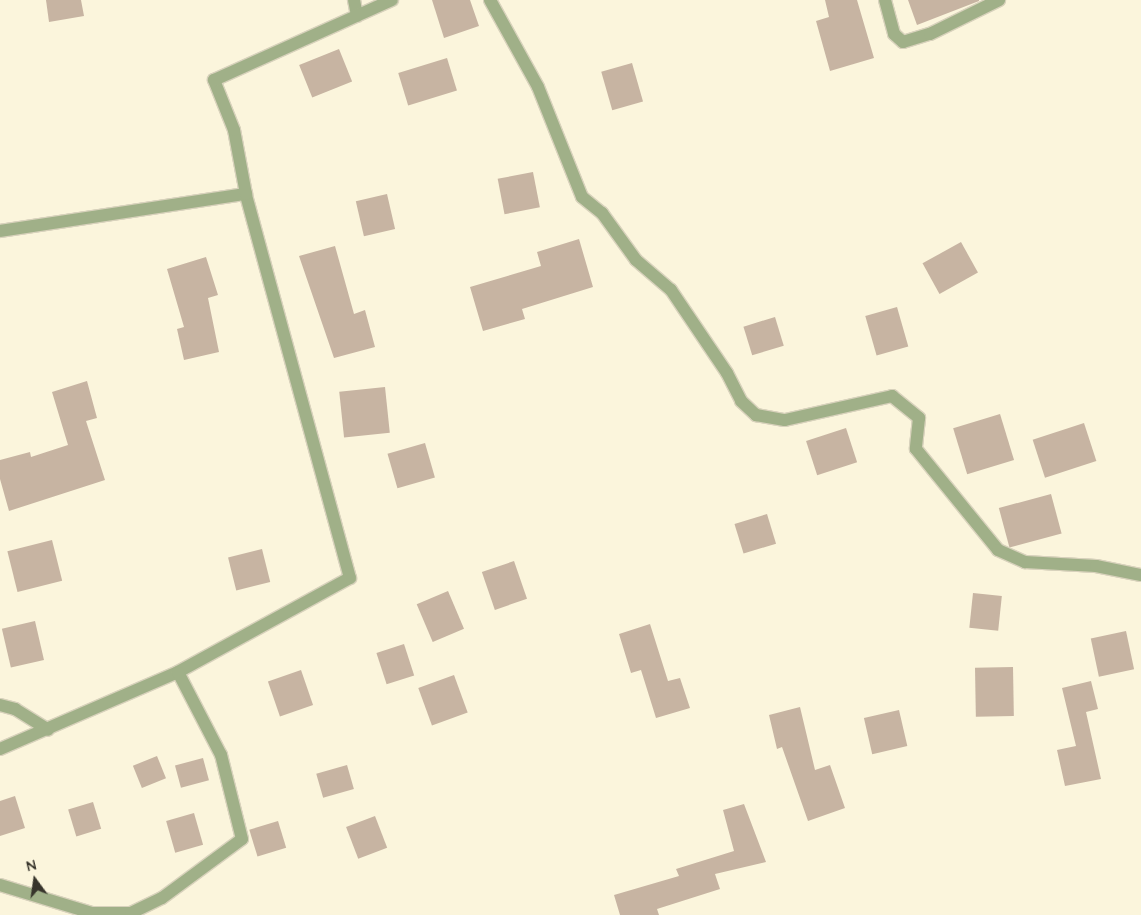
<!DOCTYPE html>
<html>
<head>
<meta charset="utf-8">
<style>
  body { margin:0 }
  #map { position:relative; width:1141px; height:915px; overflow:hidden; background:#fbf5dc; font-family:Quicksand,sans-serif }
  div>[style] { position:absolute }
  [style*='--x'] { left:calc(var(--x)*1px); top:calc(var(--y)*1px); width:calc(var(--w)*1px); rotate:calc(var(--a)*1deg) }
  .building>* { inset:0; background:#c7b4a2; transform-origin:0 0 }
  .roads { filter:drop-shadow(1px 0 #d8d2bc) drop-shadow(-1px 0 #d8d2bc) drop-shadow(0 1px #d8d2bc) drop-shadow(0 -1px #d8d2bc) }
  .minor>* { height:12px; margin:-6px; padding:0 6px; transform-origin:6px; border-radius:6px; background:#a0b088 }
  span { translate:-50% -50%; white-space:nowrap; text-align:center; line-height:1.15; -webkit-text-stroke:5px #fbf5dc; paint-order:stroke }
  .north { position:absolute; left:10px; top:855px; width:50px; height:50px; -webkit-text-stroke:4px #fbf5dc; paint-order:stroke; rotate:346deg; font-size:14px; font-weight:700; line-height:20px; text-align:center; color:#38352c }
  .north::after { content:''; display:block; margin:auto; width:18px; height:22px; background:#38352c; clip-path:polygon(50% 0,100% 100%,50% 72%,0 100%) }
</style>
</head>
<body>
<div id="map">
  <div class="building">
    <i style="clip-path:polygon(46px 0,81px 0,84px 16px,49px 22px)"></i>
    <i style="clip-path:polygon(432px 0,470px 0,479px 26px,444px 38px)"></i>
    <i style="clip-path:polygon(825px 0,857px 0,874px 58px,830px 71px,816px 21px,829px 17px)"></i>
    <i style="clip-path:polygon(908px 0,979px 0,979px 1px,917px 25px)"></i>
    <i style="left:339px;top:49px;width:35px;height:43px;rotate:68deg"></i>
    <i style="left:447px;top:58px;width:34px;height:51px;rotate:73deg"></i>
    <i style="left:632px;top:63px;width:40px;height:32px;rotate:74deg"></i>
    <i style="left:533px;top:172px;width:36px;height:36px;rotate:79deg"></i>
    <i style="left:387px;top:194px;width:36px;height:32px;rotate:77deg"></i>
    <i style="clip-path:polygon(579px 239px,593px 287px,522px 309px,525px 319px,483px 331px,470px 287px,541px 266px,537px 252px)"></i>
    <i style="left:961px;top:242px;width:35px;height:44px;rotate:61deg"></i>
    <i style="clip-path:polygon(335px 246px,354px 314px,365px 310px,375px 347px,334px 358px,299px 256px)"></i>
    <i style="clip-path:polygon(206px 257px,218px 295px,208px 298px,219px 352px,184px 360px,177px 329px,184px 327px,167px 269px)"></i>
    <i style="left:897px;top:307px;width:41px;height:33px;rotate:74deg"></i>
    <i style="left:775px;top:317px;width:30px;height:33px;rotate:73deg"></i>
    <i style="clip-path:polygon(87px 381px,97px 418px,86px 421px,105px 480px,9px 511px,0 479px,0 460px,30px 452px,31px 457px,68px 445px,52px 392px)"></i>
    <i style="left:385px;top:387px;width:46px;height:46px;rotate:84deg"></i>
    <i style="left:1000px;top:414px;width:48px;height:49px;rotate:73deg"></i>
    <i style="left:1084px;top:423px;width:40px;height:54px;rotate:72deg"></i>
    <i style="left:846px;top:428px;width:36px;height:42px;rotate:72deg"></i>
    <i style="left:425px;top:443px;width:36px;height:39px;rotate:74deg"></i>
    <i style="left:1051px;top:494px;width:41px;height:54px;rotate:75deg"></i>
    <i style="left:767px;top:514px;width:31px;height:34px;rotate:73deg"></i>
    <i style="left:52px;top:540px;width:42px;height:46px;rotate:76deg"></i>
    <i style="left:262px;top:549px;width:34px;height:35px;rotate:76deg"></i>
    <i style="left:514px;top:561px;width:40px;height:34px;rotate:71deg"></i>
    <i style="left:448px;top:591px;width:41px;height:34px;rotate:67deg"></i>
    <i style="left:973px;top:593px;width:29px;height:35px;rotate:6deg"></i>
    <i style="left:35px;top:621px;width:40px;height:34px;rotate:77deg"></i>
    <i style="clip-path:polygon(650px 624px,668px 681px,680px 678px,690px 708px,656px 718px,641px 670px,631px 673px,619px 634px)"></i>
    <i style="left:1126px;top:631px;width:39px;height:36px;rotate:78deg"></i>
    <i style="left:404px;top:644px;width:33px;height:29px;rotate:72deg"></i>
    <i style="left:1013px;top:667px;width:49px;height:38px;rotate:89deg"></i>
    <i style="left:301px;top:670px;width:37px;height:35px;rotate:71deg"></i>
    <i style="left:454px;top:675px;width:40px;height:38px;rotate:70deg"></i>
    <i style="clip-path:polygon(1091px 681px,1098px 709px,1086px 712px,1101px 779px,1065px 786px,1057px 750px,1076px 746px,1062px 688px)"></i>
    <i style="clip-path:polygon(800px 707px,815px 770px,830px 765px,845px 808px,808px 821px,782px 747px,777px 749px,769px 715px)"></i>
    <i style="left:899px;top:710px;width:37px;height:36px;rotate:77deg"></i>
    <i style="left:157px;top:756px;width:24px;height:26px;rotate:68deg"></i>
    <i style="left:203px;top:758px;width:23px;height:29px;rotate:75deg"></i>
    <i style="left:347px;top:765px;width:25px;height:32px;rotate:74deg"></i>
    <i style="clip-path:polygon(15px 796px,25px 828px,0 836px,0 801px)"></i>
    <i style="left:93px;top:802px;width:28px;height:26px;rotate:73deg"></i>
    <i style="clip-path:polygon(744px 804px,766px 862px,715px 874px,720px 889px,657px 909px,659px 915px,620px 915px,614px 895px,679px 876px,676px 869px,734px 851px,723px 810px)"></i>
    <i style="left:194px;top:813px;width:33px;height:29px;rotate:74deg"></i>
    <i style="left:375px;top:816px;width:34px;height:31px;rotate:69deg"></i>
    <i style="left:278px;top:821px;width:28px;height:30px;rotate:73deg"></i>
  </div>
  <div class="roads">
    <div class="minor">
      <i style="--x:354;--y:0;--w:16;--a:79"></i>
      <i style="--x:490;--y:0;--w:99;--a:61.1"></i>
      <i style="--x:538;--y:87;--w:118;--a:68.2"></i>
      <i style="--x:582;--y:197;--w:26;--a:39"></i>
      <i style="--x:602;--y:213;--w:58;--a:54.1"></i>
      <i style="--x:636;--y:260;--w:46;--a:40.6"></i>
      <i style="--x:671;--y:290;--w:100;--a:56"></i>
      <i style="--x:727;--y:373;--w:31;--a:63"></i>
      <i style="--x:741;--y:401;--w:21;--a:43"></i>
      <i style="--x:756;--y:415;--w:29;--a:10"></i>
      <i style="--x:785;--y:420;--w:110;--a:-12.6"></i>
      <i style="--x:892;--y:396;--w:35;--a:39"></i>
      <i style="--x:919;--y:418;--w:31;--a:96"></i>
      <i style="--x:916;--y:449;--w:130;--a:50.9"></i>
      <i style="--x:998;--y:550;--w:30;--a:24"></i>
      <i style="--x:1025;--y:562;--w:71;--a:3.2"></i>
      <i style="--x:1096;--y:566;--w:46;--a:11.3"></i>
      <i style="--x:885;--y:0;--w:35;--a:75"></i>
      <i style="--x:894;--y:34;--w:12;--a:42"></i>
      <i style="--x:903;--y:42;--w:28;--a:-17"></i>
      <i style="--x:930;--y:34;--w:77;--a:-26.2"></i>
      <i style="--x:0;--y:231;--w:249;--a:-8.6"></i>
      <i style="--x:0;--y:705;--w:16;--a:15"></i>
      <i style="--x:15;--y:709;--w:39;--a:32"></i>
      <i style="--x:0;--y:749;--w:194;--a:-23.4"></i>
      <i style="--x:178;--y:672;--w:196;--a:-28.7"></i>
      <i style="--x:350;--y:578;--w:398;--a:-105.2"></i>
      <i style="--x:246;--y:194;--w:65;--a:-100.6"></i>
      <i style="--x:234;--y:130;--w:54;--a:-111.8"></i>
      <i style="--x:214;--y:80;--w:195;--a:-24.2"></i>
      <i style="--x:0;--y:885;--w:96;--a:16.9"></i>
      <i style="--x:92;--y:913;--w:39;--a:0"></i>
      <i style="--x:131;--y:913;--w:34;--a:-26"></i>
      <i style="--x:162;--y:898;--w:99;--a:-36.4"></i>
      <i style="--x:242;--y:839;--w:87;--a:-104"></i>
      <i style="--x:221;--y:755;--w:93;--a:-117.4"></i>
    </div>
  </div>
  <div class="north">N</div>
</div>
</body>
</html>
